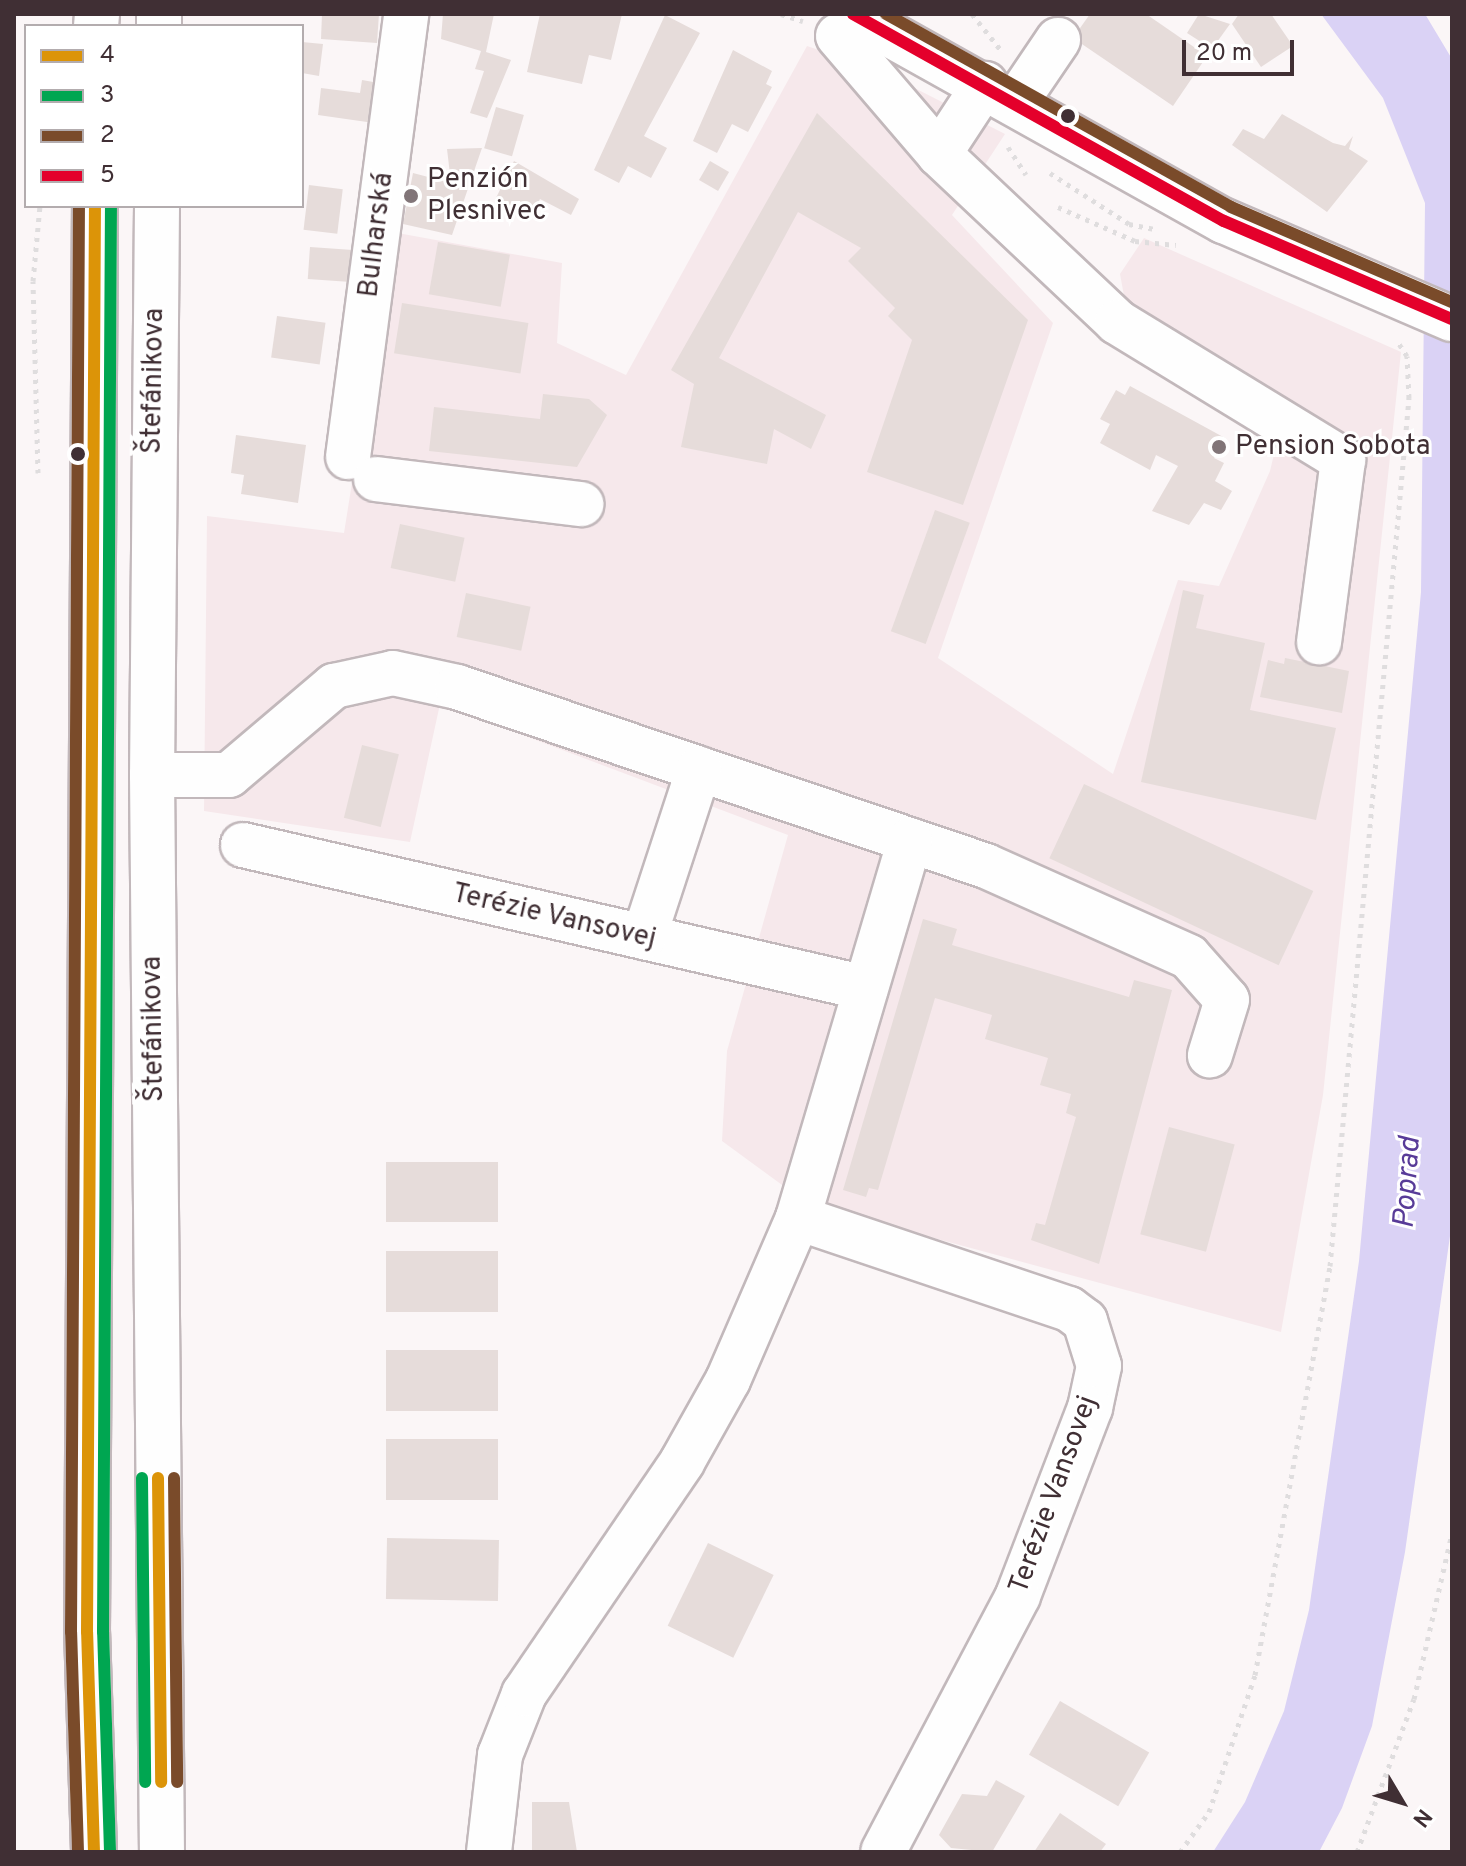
<!DOCTYPE html>
<html>
<head>
<meta charset="utf-8">
<style>
  body { margin:0 }
  #map { position:relative; width:1466px; height:1866px; overflow:hidden; background:#fbf6f7; font-family:Overpass,sans-serif }
  div>[style] { position:absolute }
  [style*='--x'] { left:calc(var(--x)*1px); top:calc(var(--y)*1px); width:calc(var(--w)*1px); rotate:calc(var(--a)*1deg) }
  .built>* { inset:0; background:#f6e8eb }
  .water>* { inset:0; background:#dad2f5 }
  .building>* { inset:0; background:#e6dcda; transform-origin:0 0 }
  .path>* { height:5px; margin-top:-2.5px; transform-origin:0; background:repeating-linear-gradient(90deg,#dfddde 0 4px,transparent 0 10px) }
  .roads { filter:drop-shadow(2px 0 #c2b8bb) drop-shadow(-2px 0 #c2b8bb) drop-shadow(0 2px #c2b8bb) drop-shadow(0 -2px #c2b8bb) }
  .minor>* { height:44px; margin:-22px; padding:0 22px; transform-origin:22px; border-radius:22px; background:#fefefe }
  .major>* { height:44px; margin:-22px; padding:0 22px; transform-origin:22px; border-radius:22px; background:#fefefe }
  .bus-1>* { height:12px; margin:-6px; padding:0 6px; transform-origin:6px; border-radius:6px; background:#dc9408 }
  .bus-2>* { height:12px; margin:-6px; padding:0 6px; transform-origin:6px; border-radius:6px; background:#00a651 }
  .bus-3>* { height:12px; margin:-6px; padding:0 6px; transform-origin:6px; border-radius:6px; background:#7a4b2a }
  .bus-4>* { height:12px; margin:-6px; padding:0 6px; transform-origin:6px; border-radius:6px; background:#e4002b }
  .dots>* { width:22px; height:22px; translate:-50% -50%; box-sizing:border-box; border:4px solid #fff; border-radius:50% }
  span { translate:-50% -50%; white-space:nowrap; text-align:center; line-height:1.15; -webkit-text-stroke:6px #fff; paint-order:stroke }
  .poi-label { font-size:28px; color:#402f34 }
  .left { translate:0 -50%; text-align:left }
  .street-label { font-size:28px; color:#402f34 }
  .water-label { font-size:30px; color:#583b98; font-style:italic }
  .frame { position:absolute; inset:0; border:16px solid #402f34; pointer-events:none }
  .legend { position:absolute; left:24px; top:24px; width:280px; height:184px; box-sizing:border-box; background:#fff; border:2px solid #b3acae; margin:0; padding:10px 14px; list-style:none; font-size:24px; color:#402f34 }
  .legend li { display:flex; align-items:center; gap:16px; height:40px }
  .legend b { width:40px; border:2px solid #b3acae }
  .north { position:absolute; left:1362px; top:1762px; width:80px; height:80px; -webkit-text-stroke:6px #fff; paint-order:stroke; rotate:128deg; font-size:22px; font-weight:700; line-height:32px; text-align:center; color:#402f34 }
  .north::after { content:''; display:block; margin:auto; width:28px; height:36px; background:#402f34; clip-path:polygon(50% 0,100% 100%,50% 72%,0 100%) }
  .scale { position:absolute; left:1182px; top:40px; width:112px; height:36px; box-sizing:border-box; border:4px solid #402f34; border-top:0; padding-left:10px; font-size:24px; line-height:28px; white-space:nowrap; color:#402f34; -webkit-text-stroke:6px #fff; paint-order:stroke }
</style>
</head>
<body>
<div id="map">
  <div class="built">
    <i style="clip-path:polygon(807px 46px,883px 72px,1005px 134px,952px 215px,1053px 323px,938px 658px,1113px 774px,1178px 580px,1219px 586px,1270px 471px,1284px 412px,1129px 323px,1120px 274px,1144px 238px,1401px 352px,1323px 1095px,1281px 1332px,808px 1204px,722px 1141px,727px 1051px,788px 835px,440px 704px,410px 842px,204px 811px,207px 516px,344px 533px,392px 232px,562px 263px,557px 343px,626px 375px)"></i>
  </div>
  <div class="water">
    <i style="clip-path:polygon(1321px 14px,1425px 14px,1452px 59px,1452px 1222px,1405px 1552px,1372px 1726px,1342px 1808px,1319px 1852px,1213px 1852px,1245px 1802px,1284px 1711px,1309px 1610px,1359px 1261px,1421px 592px,1425px 203px,1383px 98px)"></i>
  </div>
  <div class="building">
    <i style="clip-path:polygon(322px 14px,379px 14px,377px 43px,321px 39px)"></i>
    <i style="clip-path:polygon(443px 14px,494px 14px,486px 52px,511px 60px,487px 118px,470px 113px,484px 71px,475px 69px,481px 51px,441px 39px)"></i>
    <i style="clip-path:polygon(540px 14px,622px 14px,611px 60px,589px 55px,582px 84px,527px 72px)"></i>
    <i style="clip-path:polygon(1090px 14px,1146px 14px,1207px 56px,1173px 106px,1073px 38px)"></i>
    <i style="clip-path:polygon(1199px 14px,1230px 24px,1212px 49px,1187px 33px)"></i>
    <i style="clip-path:polygon(1239px 14px,1271px 14px,1293px 46px,1261px 67px,1232px 24px)"></i>
    <i style="clip-path:polygon(665px 15px,700px 33px,644px 136px,667px 148px,651px 178px,628px 166px,619px 183px,594px 170px)"></i>
    <i style="clip-path:polygon(302px 42px,323px 44px,319px 76px,302px 73px)"></i>
    <i style="clip-path:polygon(733px 50px,772px 71px,766px 84px,772px 87px,748px 132px,732px 124px,717px 153px,693px 141px)"></i>
    <i style="clip-path:polygon(362px 80px,379px 83px,374px 123px,318px 115px,321px 88px,360px 93px)"></i>
    <i style="left:496px;top:107px;width:29px;height:43px;rotate:16deg"></i>
    <i style="clip-path:polygon(817px 113px,1028px 320px,963px 505px,867px 472px,912px 340px,888px 316px,895px 308px,848px 261px,861px 248px,798px 212px,719px 358px,826px 415px,811px 449px,774px 429px,767px 464px,681px 447px,694px 384px,671px 370px)"></i>
    <i style="clip-path:polygon(1282px 114px,1333px 143px,1345px 146px,1353px 136px,1349px 149px,1368px 161px,1327px 212px,1232px 145px,1243px 129px,1264px 139px)"></i>
    <i style="clip-path:polygon(482px 148px,452px 235px,403px 224px,413px 173px,451px 183px,447px 149px)"></i>
    <i style="clip-path:polygon(514px 161px,579px 199px,571px 215px,540px 199px,530px 218px,495px 200px)"></i>
    <i style="left:710px;top:161px;width:22px;height:22px;rotate:30deg"></i>
    <i style="left:309px;top:185px;width:34px;height:45px;rotate:7deg"></i>
    <i style="left:438px;top:242px;width:73px;height:53px;rotate:10deg"></i>
    <i style="left:310px;top:247px;width:43px;height:32px;rotate:4deg"></i>
    <i style="left:402px;top:303px;width:128px;height:51px;rotate:9deg"></i>
    <i style="left:277px;top:316px;width:49px;height:42px;rotate:8deg"></i>
    <i style="clip-path:polygon(1130px 386px,1225px 438px,1214px 458px,1224px 463px,1215px 481px,1232px 491px,1221px 510px,1204px 503px,1189px 525px,1152px 511px,1178px 466px,1156px 455px,1150px 470px,1100px 443px,1110px 424px,1100px 419px,1116px 390px,1125px 395px)"></i>
    <i style="clip-path:polygon(543px 394px,589px 399px,607px 415px,577px 467px,429px 451px,434px 407px,540px 419px)"></i>
    <i style="clip-path:polygon(236px 435px,306px 445px,298px 503px,241px 494px,244px 475px,231px 473px)"></i>
    <i style="left:935px;top:510px;width:37px;height:129px;rotate:20deg"></i>
    <i style="left:400px;top:524px;width:66px;height:45px;rotate:12deg"></i>
    <i style="clip-path:polygon(1183px 590px,1204px 595px,1196px 628px,1265px 643px,1250px 710px,1336px 728px,1316px 820px,1141px 782px)"></i>
    <i style="left:466px;top:593px;width:66px;height:45px;rotate:12deg"></i>
    <i style="clip-path:polygon(1285px 658px,1349px 671px,1342px 713px,1260px 697px,1268px 660px,1284px 664px)"></i>
    <i style="left:362px;top:745px;width:38px;height:75px;rotate:14deg"></i>
    <i style="left:1084px;top:784px;width:253px;height:82px;rotate:25deg"></i>
    <i style="clip-path:polygon(923px 919px,957px 929px,952px 945px,1129px 997px,1134px 980px,1172px 990px,1099px 1264px,1031px 1240px,1036px 1223px,1045px 1225px,1076px 1117px,1066px 1113px,1071px 1094px,1040px 1085px,1048px 1058px,985px 1039px,992px 1015px,935px 998px,878px 1190px,869px 1188px,866px 1197px,843px 1190px)"></i>
    <i style="left:1169px;top:1127px;width:68px;height:111px;rotate:15deg"></i>
    <i style="left:386px;top:1162px;width:112px;height:60px"></i>
    <i style="left:386px;top:1251px;width:112px;height:61px"></i>
    <i style="left:386px;top:1350px;width:112px;height:61px"></i>
    <i style="left:386px;top:1439px;width:112px;height:61px"></i>
    <i style="left:387px;top:1538px;width:112px;height:61px;rotate:1deg"></i>
    <i style="left:708px;top:1543px;width:73px;height:92px;rotate:26deg"></i>
    <i style="left:1060px;top:1701px;width:103px;height:62px;rotate:30deg"></i>
    <i style="clip-path:polygon(996px 1780px,1025px 1796px,992px 1852px,951px 1848px,939px 1835px,962px 1794px,987px 1796px)"></i>
    <i style="clip-path:polygon(532px 1802px,569px 1802px,577px 1852px,532px 1852px)"></i>
    <i style="clip-path:polygon(1060px 1813px,1106px 1844px,1100px 1852px,1034px 1852px)"></i>
  </div>
  <div class="path">
    <i style="--x:781;--y:14;--w:23;--a:18"></i>
    <i style="--x:972;--y:14;--w:45;--a:51.3"></i>
    <i style="--x:1008;--y:147;--w:33;--a:57"></i>
    <i style="--x:1050;--y:173;--w:94;--a:32.8"></i>
    <i style="--x:1129;--y:224;--w:26;--a:11"></i>
    <i style="--x:1058;--y:207;--w:84;--a:23.8"></i>
    <i style="--x:1135;--y:241;--w:41;--a:5.6"></i>
    <i style="--x:38;--y:473;--w:192;--a:-91.5"></i>
    <i style="--x:33;--y:281;--w:75;--a:-84.7"></i>
    <i style="--x:1180;--y:1852;--w:49;--a:-54.1"></i>
    <i style="--x:1209;--y:1812;--w:145;--a:-71.4"></i>
    <i style="--x:1255;--y:1675;--w:416;--a:-79.6"></i>
    <i style="--x:1330;--y:1266;--w:872;--a:-84.8"></i>
    <i style="--x:1409;--y:398;--w:42;--a:-92.7"></i>
    <i style="--x:1407;--y:356;--w:17;--a:-123"></i>
    <i style="--x:1357;--y:1852;--w:163;--a:-69.6"></i>
    <i style="--x:1414;--y:1699;--w:170;--a:-77.1"></i>
  </div>
  <div class="roads">
    <div class="minor">
      <i style="--x:853;--y:14;--w:425;--a:29.2"></i>
      <i style="--x:1224;--y:221;--w:248;--a:23.3"></i>
      <i style="--x:838;--y:36;--w:155;--a:49.4"></i>
      <i style="--x:939;--y:154;--w:245;--a:43.3"></i>
      <i style="--x:1117;--y:322;--w:265;--a:31.4"></i>
      <i style="--x:1343;--y:460;--w:184;--a:97.5"></i>
      <i style="--x:1016;--y:102;--w:75;--a:-55.9"></i>
      <i style="--x:939;--y:154;--w:84;--a:-56.7"></i>
      <i style="--x:348;--y:457;--w:447;--a:-82.5"></i>
      <i style="--x:376;--y:479;--w:207;--a:7"></i>
      <i style="--x:152;--y:775;--w:77;--a:0"></i>
      <i style="--x:229;--y:775;--w:138;--a:-40.3"></i>
      <i style="--x:334;--y:686;--w:60;--a:-12.4"></i>
      <i style="--x:393;--y:673;--w:66;--a:12.3"></i>
      <i style="--x:457;--y:687;--w:558;--a:18.69"></i>
      <i style="--x:986;--y:866;--w:222;--a:24.1"></i>
      <i style="--x:1189;--y:957;--w:57;--a:48.5"></i>
      <i style="--x:1227;--y:1000;--w:58;--a:107.2"></i>
      <i style="--x:243;--y:845;--w:639;--a:12.93"></i>
      <i style="--x:644;--y:937;--w:177;--a:-71.9"></i>
      <i style="--x:798;--y:1218;--w:394;--a:-73.5"></i>
      <i style="--x:489;--y:1852;--w:98;--a:-83.5"></i>
      <i style="--x:500;--y:1755;--w:66;--a:-68.5"></i>
      <i style="--x:524;--y:1694;--w:281;--a:-55.7"></i>
      <i style="--x:682;--y:1462;--w:94;--a:-60.7"></i>
      <i style="--x:728;--y:1380;--w:176;--a:-66.6"></i>
      <i style="--x:798;--y:1218;--w:286;--a:18.6"></i>
      <i style="--x:1069;--y:1309;--w:20;--a:37"></i>
      <i style="--x:1085;--y:1321;--w:47;--a:72.7"></i>
      <i style="--x:1099;--y:1366;--w:43;--a:102.1"></i>
      <i style="--x:1090;--y:1408;--w:201;--a:111"></i>
      <i style="--x:1018;--y:1596;--w:289;--a:117.8"></i>
    </div>
    <div class="major">
      <i style="--x:96;--y:26;--w:12;--a:-85"></i>
      <i style="--x:159;--y:26;--w:12;--a:-90"></i>
      <i style="--x:157;--y:206;--w:569;--a:90.5"></i>
      <i style="--x:152;--y:775;--w:1077;--a:89.47"></i>
      <i style="--x:94;--y:1852;--w:220;--a:-91.8"></i>
      <i style="--x:87;--y:1632;--w:1426;--a:-89.68"></i>
    </div>
  </div>
  <div class="bus-1">
    <i style="--x:158;--y:1478;--w:304;--a:89.4"></i>
    <i style="--x:94;--y:1852;--w:220;--a:-91.8"></i>
    <i style="--x:87;--y:1632;--w:1426;--a:-89.68"></i>
  </div>
  <div class="bus-2">
    <i style="--x:142;--y:1478;--w:304;--a:89.4"></i>
    <i style="--x:110;--y:1851;--w:219;--a:-91.8"></i>
    <i style="--x:103;--y:1632;--w:1426;--a:-89.68"></i>
  </div>
  <div class="bus-3">
    <i style="--x:886;--y:14;--w:395;--a:29.2"></i>
    <i style="--x:1231;--y:207;--w:241;--a:23.3"></i>
    <i style="--x:174;--y:1478;--w:304;--a:89.4"></i>
    <i style="--x:78;--y:1852;--w:220;--a:-91.8"></i>
    <i style="--x:71;--y:1632;--w:1426;--a:-89.68"></i>
  </div>
  <div class="bus-4">
    <i style="--x:853;--y:14;--w:425;--a:29.2"></i>
    <i style="--x:1224;--y:221;--w:248;--a:23.3"></i>
  </div>
  <div class="dots">
    <i style="left:1068px;top:116px;background:#402f34"></i>
    <i style="left:411px;top:196px;background:#817578"></i>
    <i style="left:1219px;top:447px;background:#817578"></i>
    <i style="left:78px;top:454px;background:#402f34"></i>
  </div>
  <div class="poi-label">
    <span class="left" style="left:427px;top:196px">Penzión<br>Plesnivec</span>
    <span class="left" style="left:1235px;top:447px">Pension Sobota</span>
  </div>
  <div class="street-label">
    <span style="left:377px;top:235px;rotate:-83deg">Bulharská</span>
    <span style="left:154px;top:381px;rotate:-89deg">Štefánikova</span>
    <span style="left:554px;top:917px;rotate:13deg">Terézie Vansovej</span>
    <span style="left:154px;top:1029px;rotate:-91deg">Štefánikova</span>
    <span style="left:1054px;top:1495px;rotate:-70deg">Terézie Vansovej</span>
  </div>
  <div class="water-label">
    <span style="left:1409px;top:1183px;rotate:-86deg">Poprad</span>
  </div>
  <div class="frame"></div>
  <ul class="legend">
  <li><b style="height:10px;background:#dc9408"></b>4</li>
  <li><b style="height:10px;background:#00a651"></b>3</li>
  <li><b style="height:10px;background:#7a4b2a"></b>2</li>
  <li><b style="height:10px;background:#e4002b"></b>5</li>
  </ul>
  <div class="north">N</div>
  <div class="scale">20 m</div>
</div>
</body>
</html>
